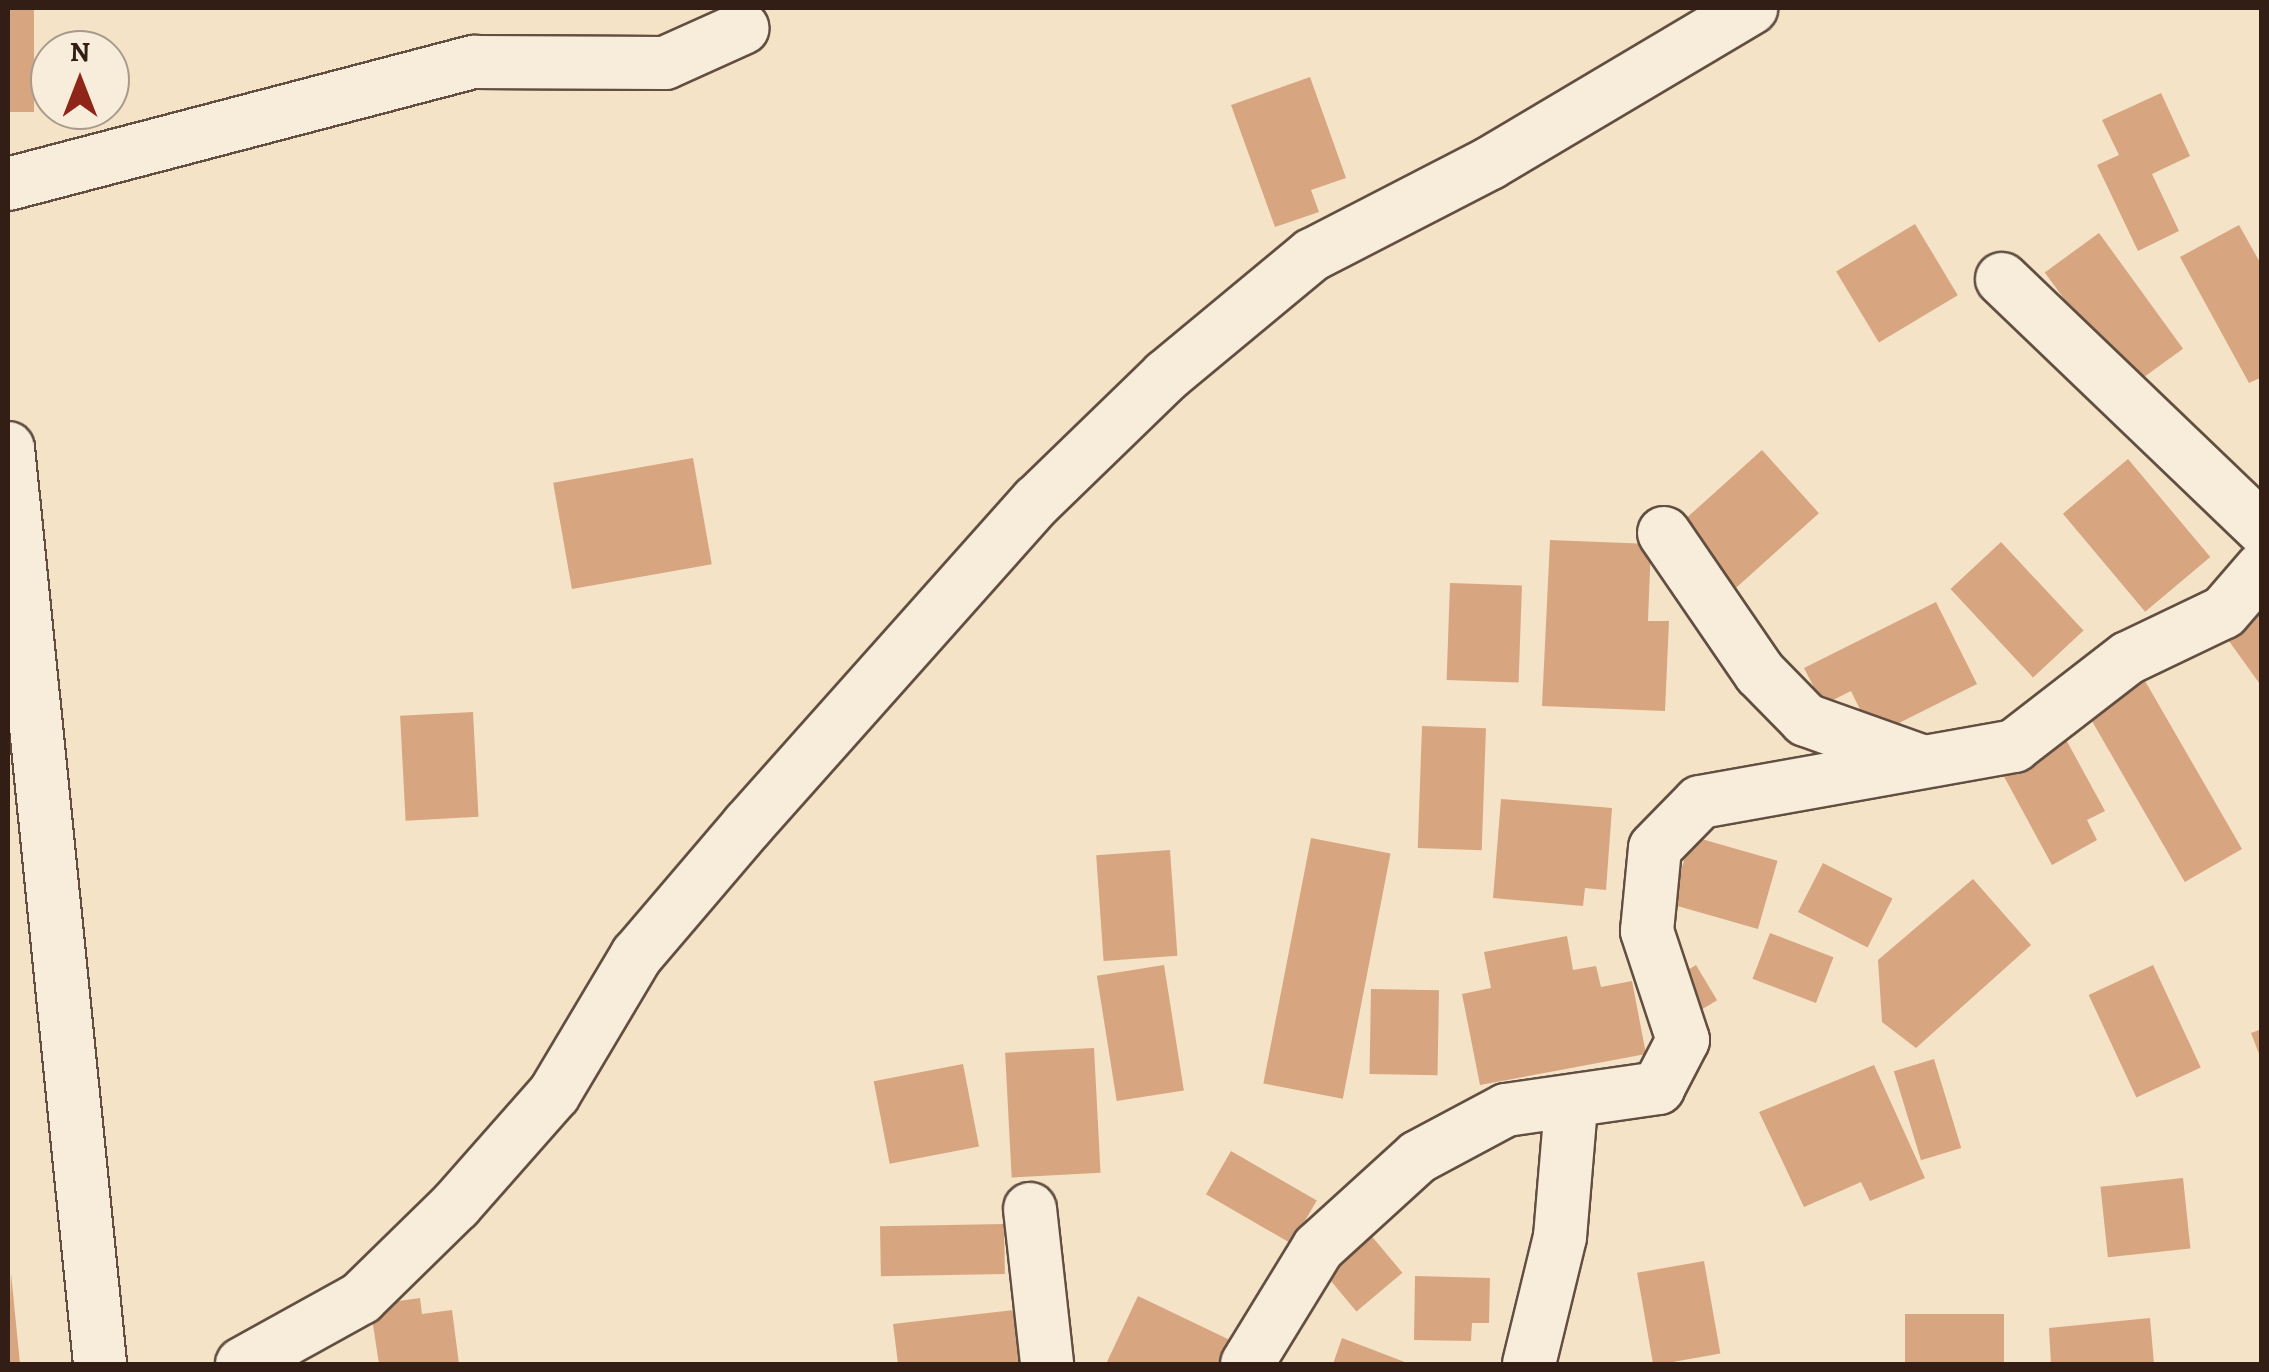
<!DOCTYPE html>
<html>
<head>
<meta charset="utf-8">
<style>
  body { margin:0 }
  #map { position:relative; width:2269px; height:1372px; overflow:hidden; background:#f4e3c7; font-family:Alegreya,serif }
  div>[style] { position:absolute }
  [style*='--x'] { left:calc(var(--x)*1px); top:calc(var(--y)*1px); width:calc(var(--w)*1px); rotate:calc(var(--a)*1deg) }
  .building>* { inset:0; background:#d8a581; transform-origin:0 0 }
  .roads { filter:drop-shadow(2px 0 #624f41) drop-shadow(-2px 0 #624f41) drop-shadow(0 2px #624f41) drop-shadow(0 -2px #624f41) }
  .minor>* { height:52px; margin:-26px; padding:0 26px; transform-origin:26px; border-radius:26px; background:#f8eddb }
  span { translate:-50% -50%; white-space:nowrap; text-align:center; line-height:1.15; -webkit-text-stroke:8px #f8eddb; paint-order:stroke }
  .frame { position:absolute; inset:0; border:10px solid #321e14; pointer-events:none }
  .north { position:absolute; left:30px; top:30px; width:100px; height:100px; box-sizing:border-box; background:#f8eddb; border:2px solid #a99a8b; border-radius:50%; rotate:0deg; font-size:28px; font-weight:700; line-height:40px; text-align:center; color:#321e14 }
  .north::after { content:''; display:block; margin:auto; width:35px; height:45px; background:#8f2418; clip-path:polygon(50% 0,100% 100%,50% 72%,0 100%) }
</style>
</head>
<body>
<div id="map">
  <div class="building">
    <i style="left:8px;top:8px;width:26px;height:104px"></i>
    <i style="clip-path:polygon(1310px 77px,1346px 178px,1311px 190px,1319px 212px,1275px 227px,1231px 105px)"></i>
    <i style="clip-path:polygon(2161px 93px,2190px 156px,2152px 174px,2179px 231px,2138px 251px,2097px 165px,2119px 155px,2102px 120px)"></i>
    <i style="left:1915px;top:224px;width:83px;height:92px;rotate:59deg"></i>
    <i style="clip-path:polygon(2239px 225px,2262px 266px,2262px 377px,2249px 383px,2180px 257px)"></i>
    <i style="left:2099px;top:233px;width:143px;height:67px;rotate:54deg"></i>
    <i style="left:1762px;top:450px;width:85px;height:114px;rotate:48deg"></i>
    <i style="left:693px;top:458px;width:108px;height:142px;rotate:80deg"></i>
    <i style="left:2128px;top:459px;width:128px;height:85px;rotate:50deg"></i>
    <i style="clip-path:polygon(1550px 540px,1651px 544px,1648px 621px,1669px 621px,1665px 711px,1542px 706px)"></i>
    <i style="left:2001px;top:542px;width:121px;height:69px;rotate:47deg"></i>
    <i style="left:1450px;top:583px;width:72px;height:97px;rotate:2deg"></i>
    <i style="clip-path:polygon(2262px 601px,2262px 687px,2221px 630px)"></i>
    <i style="clip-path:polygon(1936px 602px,1977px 684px,1873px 736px,1851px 691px,1823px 705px,1804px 668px)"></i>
    <i style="left:2141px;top:674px;width:202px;height:66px;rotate:60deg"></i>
    <i style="left:473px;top:712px;width:105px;height:73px;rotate:87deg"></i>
    <i style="clip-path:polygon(2058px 725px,2105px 811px,2087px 820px,2097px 840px,2052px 865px,1995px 760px)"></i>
    <i style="left:1422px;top:726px;width:64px;height:122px;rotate:2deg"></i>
    <i style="clip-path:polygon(1501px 799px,1612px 808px,1606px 890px,1585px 888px,1583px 906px,1493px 898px)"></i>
    <i style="left:1691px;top:836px;width:90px;height:71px;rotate:16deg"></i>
    <i style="left:1311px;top:838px;width:81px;height:250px;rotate:11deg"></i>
    <i style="left:1170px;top:850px;width:106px;height:74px;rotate:86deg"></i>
    <i style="left:1823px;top:863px;width:78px;height:55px;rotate:27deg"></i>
    <i style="clip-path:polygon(1973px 879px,2031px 945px,1916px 1048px,1882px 1022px,1878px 960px)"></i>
    <i style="left:1770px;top:933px;width:68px;height:49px;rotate:21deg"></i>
    <i style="clip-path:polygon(1567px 936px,1573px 970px,1596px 966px,1601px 987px,1632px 981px,1646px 1054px,1480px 1085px,1462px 994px,1491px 988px,1484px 952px)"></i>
    <i style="left:1164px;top:965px;width:127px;height:68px;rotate:81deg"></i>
    <i style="left:1696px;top:965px;width:41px;height:21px;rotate:59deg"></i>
    <i style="left:2153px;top:965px;width:113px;height:71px;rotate:65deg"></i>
    <i style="left:1371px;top:989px;width:68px;height:85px;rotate:1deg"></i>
    <i style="clip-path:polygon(2262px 1029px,2262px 1059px,2261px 1059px,2251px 1033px)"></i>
    <i style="left:1094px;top:1048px;width:125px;height:89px;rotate:87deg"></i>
    <i style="left:1934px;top:1059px;width:93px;height:42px;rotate:73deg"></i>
    <i style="left:963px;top:1064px;width:84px;height:91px;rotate:79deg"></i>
    <i style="clip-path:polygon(1874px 1065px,1925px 1178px,1870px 1201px,1861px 1182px,1804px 1207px,1759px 1112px)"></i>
    <i style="left:1231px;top:1151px;width:99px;height:50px;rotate:30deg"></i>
    <i style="left:2183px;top:1178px;width:71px;height:83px;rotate:84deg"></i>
    <i style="left:1004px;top:1224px;width:50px;height:124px;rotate:89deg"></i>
    <i style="left:1369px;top:1233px;width:52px;height:60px;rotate:50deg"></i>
    <i style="left:1704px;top:1261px;width:94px;height:68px;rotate:80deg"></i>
    <i style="clip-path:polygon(11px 1273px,20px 1364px,8px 1364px)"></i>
    <i style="clip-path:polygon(1415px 1276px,1490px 1278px,1489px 1323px,1472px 1323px,1471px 1341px,1414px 1340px)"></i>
    <i style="clip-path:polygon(1138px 1296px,1232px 1341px,1221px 1364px,1106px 1364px)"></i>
    <i style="clip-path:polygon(420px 1298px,422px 1314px,452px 1310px,459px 1364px,379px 1364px,370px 1305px)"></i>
    <i style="clip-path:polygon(1023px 1309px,1030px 1364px,898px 1364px,893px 1324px)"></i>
    <i style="left:1905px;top:1314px;width:99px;height:50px"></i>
    <i style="clip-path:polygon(2150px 1318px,2154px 1364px,2051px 1364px,2049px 1328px)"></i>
    <i style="clip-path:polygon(1342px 1338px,1410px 1364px,1333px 1364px)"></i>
  </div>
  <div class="roads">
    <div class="minor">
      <i style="--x:8;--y:184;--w:482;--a:-14.7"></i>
      <i style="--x:474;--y:62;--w:191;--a:0.3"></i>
      <i style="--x:665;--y:63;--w:85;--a:-24.2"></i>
      <i style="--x:2002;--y:279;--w:360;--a:43.8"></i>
      <i style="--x:8;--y:448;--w:921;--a:84.26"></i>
      <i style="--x:1664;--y:533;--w:170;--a:55.6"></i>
      <i style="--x:1760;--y:673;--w:66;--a:45.6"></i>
      <i style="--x:1806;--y:720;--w:122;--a:19.6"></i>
      <i style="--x:1030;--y:1209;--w:156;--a:83.7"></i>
      <i style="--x:242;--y:1364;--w:136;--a:-29"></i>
      <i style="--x:361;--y:1298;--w:133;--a:-44.4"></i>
      <i style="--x:456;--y:1205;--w:148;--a:-48.6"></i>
      <i style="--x:554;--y:1094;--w:162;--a:-59.2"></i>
      <i style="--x:637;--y:955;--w:171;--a:-49.5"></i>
      <i style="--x:748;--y:825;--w:434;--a:-48.3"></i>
      <i style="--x:1037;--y:501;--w:180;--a:-44.1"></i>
      <i style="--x:1166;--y:376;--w:190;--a:-39.7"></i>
      <i style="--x:1312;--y:255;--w:200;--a:-27.3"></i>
      <i style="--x:1490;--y:163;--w:304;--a:-30.7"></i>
      <i style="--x:1247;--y:1364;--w:136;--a:-58.5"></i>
      <i style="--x:1318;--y:1248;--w:135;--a:-42.3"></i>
      <i style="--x:1418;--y:1157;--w:100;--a:-28.1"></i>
      <i style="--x:1506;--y:1110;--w:154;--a:-8.2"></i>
      <i style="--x:1658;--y:1088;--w:54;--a:-62.5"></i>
      <i style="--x:1683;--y:1040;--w:115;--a:-108.3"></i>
      <i style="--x:1647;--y:931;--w:83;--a:-84.5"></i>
      <i style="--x:1655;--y:848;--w:64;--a:-45.6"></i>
      <i style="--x:1700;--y:802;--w:319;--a:-10.1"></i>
      <i style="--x:2014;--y:746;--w:144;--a:-37.7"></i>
      <i style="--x:2128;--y:658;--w:106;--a:-25.6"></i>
      <i style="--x:2224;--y:612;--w:58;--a:-49.2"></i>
      <i style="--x:1529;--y:1364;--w:131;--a:-76.3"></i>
      <i style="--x:1560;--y:1237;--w:132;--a:-85.2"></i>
    </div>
  </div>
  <div class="frame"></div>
  <div class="north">N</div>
</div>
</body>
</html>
